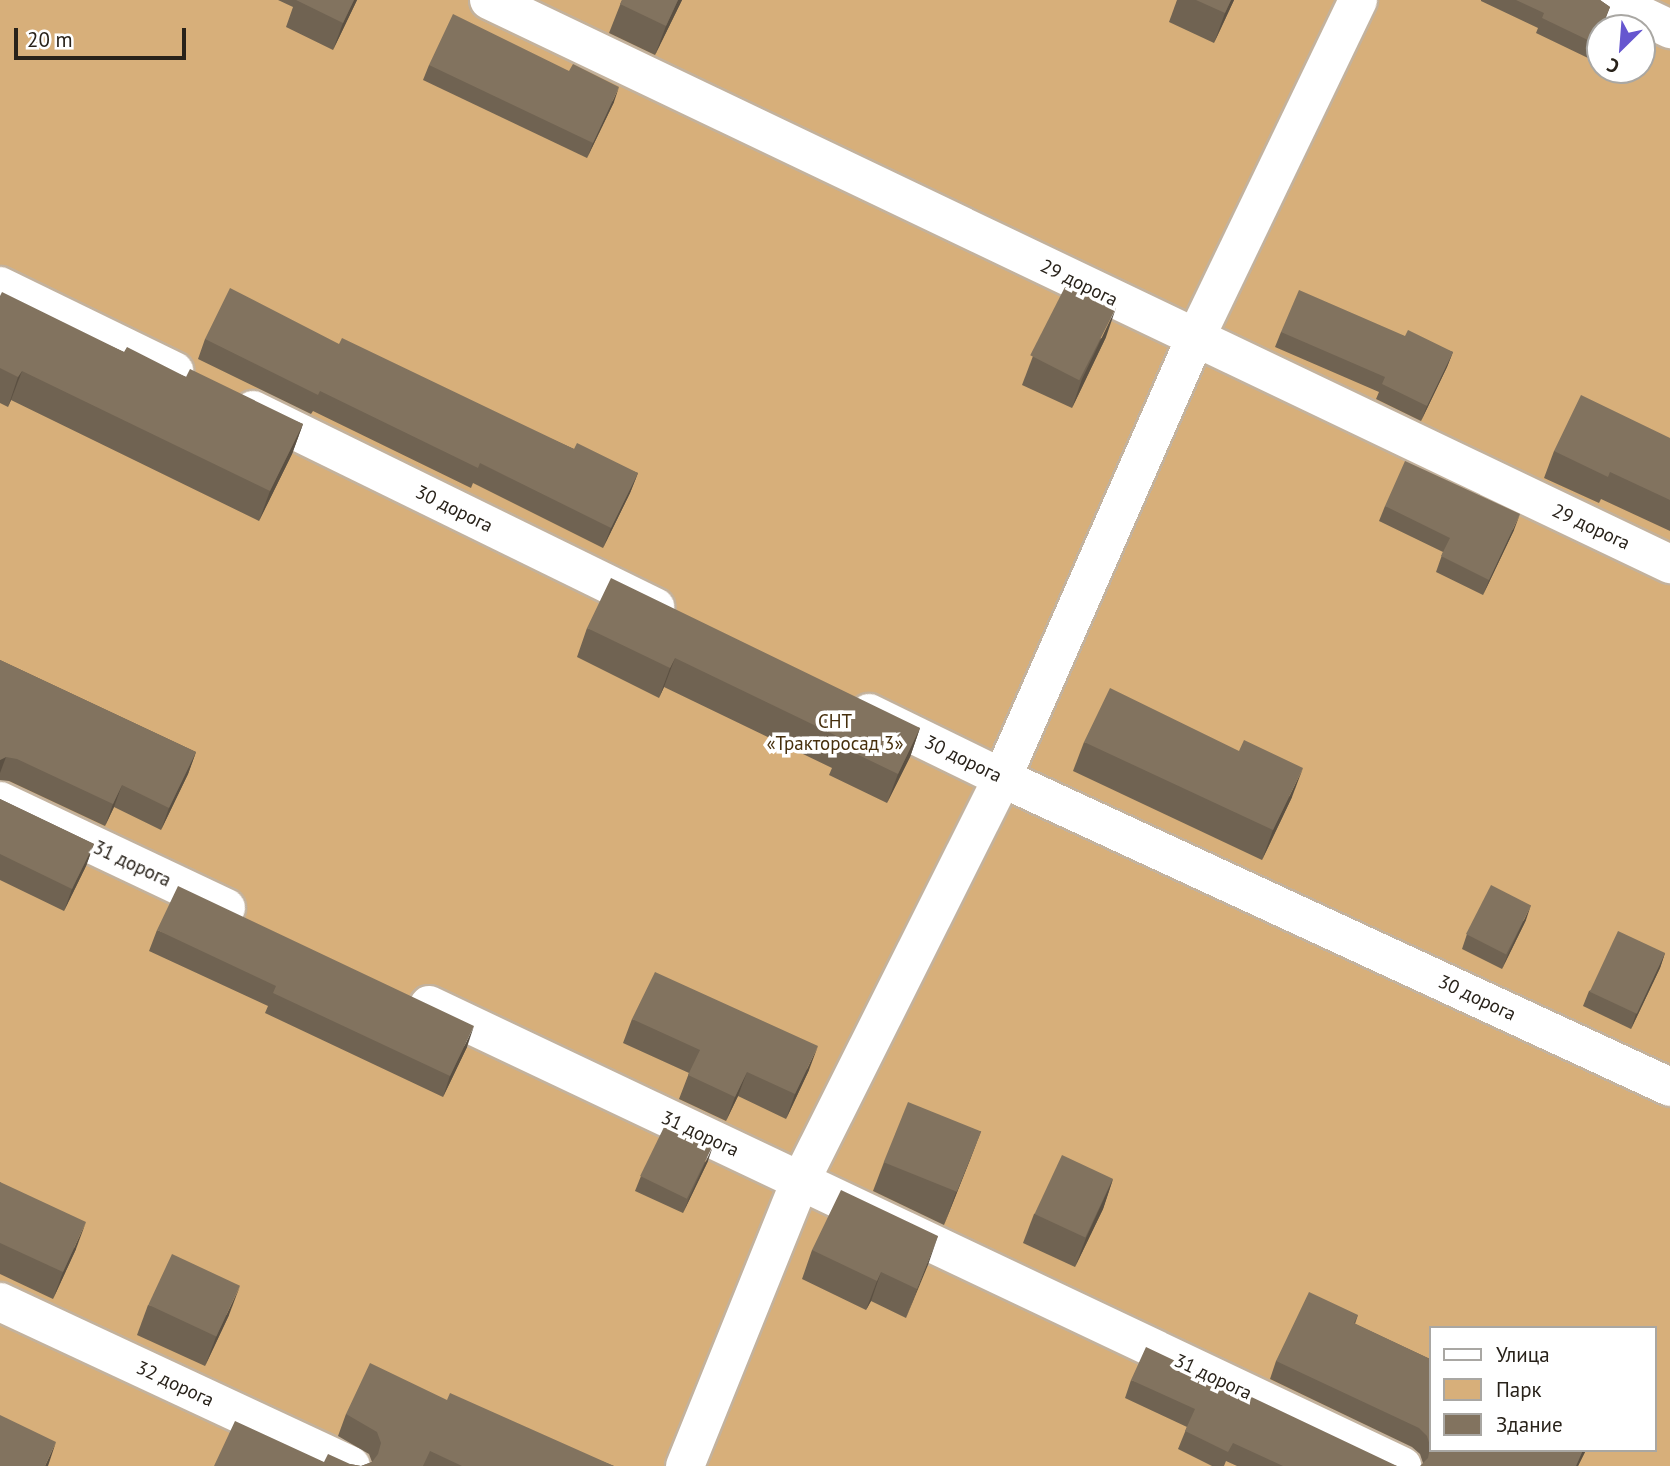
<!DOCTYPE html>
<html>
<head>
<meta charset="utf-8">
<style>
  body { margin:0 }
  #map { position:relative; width:1670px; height:1466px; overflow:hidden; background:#f9e7d1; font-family:"PT Sans",sans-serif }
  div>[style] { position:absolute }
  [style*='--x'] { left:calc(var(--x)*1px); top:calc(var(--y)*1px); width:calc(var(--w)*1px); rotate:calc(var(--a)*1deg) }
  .green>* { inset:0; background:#d7af7a }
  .roads { filter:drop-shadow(2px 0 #c3b29d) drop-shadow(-2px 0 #c3b29d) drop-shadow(0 2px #c3b29d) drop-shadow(0 -2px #c3b29d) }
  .minor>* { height:38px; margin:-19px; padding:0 19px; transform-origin:19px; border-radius:19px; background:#fff }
  .wall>* { inset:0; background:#706352 }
  .shaded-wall>* { inset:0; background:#5b5042 }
  .building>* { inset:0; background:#82735f; transform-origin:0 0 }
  span { translate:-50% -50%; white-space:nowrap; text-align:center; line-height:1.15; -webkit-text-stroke:7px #fff; paint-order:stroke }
  .street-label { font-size:19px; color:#28221a }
  .park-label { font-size:19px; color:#462f0d }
  .legend { position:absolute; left:1429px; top:1326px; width:228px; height:126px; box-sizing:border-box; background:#fff; border:2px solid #a9a7a3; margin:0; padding:9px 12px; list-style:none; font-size:21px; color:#28221a }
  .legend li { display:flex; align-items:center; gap:14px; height:35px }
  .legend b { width:35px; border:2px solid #a9a7a3 }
  .north { position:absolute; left:1586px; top:14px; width:70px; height:70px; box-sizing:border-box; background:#fff; border:2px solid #a9a7a3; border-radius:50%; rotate:205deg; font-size:19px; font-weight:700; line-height:28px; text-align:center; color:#28221a }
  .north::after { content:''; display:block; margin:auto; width:24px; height:32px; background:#6656cf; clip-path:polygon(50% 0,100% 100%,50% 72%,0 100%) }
  .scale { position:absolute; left:14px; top:28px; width:172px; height:32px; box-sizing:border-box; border:4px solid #28221a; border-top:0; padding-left:9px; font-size:21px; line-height:24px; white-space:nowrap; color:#28221a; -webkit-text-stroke:5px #fff; paint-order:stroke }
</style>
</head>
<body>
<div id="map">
  <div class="green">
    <i style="clip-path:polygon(evenodd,0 0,1670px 0,1670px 1466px,0 1466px,0 0,1600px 28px,1642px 28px,1642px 70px,1600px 70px,1600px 28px,0 0,1430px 1328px,1654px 1328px,1654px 1450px,1430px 1450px,1430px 1328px)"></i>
  </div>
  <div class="roads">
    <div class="minor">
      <i style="--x:489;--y:0;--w:1309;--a:25.53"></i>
      <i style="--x:1609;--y:0;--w:68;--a:25.4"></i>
      <i style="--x:0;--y:286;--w:194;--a:26"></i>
      <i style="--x:253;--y:410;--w:448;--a:26.1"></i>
      <i style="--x:869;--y:713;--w:148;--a:26"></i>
      <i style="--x:1002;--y:778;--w:736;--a:24.82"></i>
      <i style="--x:0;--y:801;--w:250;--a:25.3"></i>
      <i style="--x:429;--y:1005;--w:1077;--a:25.35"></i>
      <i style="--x:0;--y:1302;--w:387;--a:25"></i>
      <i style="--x:685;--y:1466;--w:306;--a:-68"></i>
      <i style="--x:800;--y:1182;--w:452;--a:-63.4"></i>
      <i style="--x:1002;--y:778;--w:480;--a:-66.3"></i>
      <i style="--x:1195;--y:339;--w:376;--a:-64.3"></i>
    </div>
  </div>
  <div class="wall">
    <i style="clip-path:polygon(278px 0,357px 0,333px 50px,286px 27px,293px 7px)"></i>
    <i style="clip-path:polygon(622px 0,682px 0,655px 55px,609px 33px)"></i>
    <i style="clip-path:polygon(1177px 0,1234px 0,1214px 43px,1169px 22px)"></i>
    <i style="clip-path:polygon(1481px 0,1600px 0,1610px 7px,1602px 28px,1600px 28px,1600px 33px,1588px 58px,1536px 33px,1538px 28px,1481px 1px)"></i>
    <i style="clip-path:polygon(429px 65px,569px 71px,614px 102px,587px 158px,423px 80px)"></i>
    <i style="clip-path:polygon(0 296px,124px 352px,303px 424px,292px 454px,259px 521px,11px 400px,8px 407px,0 403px)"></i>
    <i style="clip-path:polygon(1281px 332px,1405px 336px,1453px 352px,1447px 367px,1421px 421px,1376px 399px,1379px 392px,1275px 347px)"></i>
    <i style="clip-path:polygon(1106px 337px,1072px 408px,1022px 385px,1033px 356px)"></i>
    <i style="clip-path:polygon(205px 339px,339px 344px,574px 449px,638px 473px,630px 493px,603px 548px,473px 483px,471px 488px,313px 411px,311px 414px,198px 359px)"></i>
    <i style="clip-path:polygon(1670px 438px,1670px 531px,1601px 499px,1599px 503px,1544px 478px,1554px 451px)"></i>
    <i style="clip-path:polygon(1385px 506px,1514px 530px,1483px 595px,1436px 572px,1443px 552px,1379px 521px)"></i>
    <i style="clip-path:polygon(587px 628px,920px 728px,910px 757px,887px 803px,829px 775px,832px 768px,664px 687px,659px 698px,577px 657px)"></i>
    <i style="clip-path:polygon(0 660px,196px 752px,188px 774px,161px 830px,114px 807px,105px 826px,9px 781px,0 780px)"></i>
    <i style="clip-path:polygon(1084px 742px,1292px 797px,1262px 860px,1073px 771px)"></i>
    <i style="clip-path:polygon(0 799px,94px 844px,86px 866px,64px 911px,0 880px)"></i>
    <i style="clip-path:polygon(1526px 920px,1502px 969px,1462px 949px,1467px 934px)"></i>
    <i style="clip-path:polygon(157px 930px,467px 1047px,443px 1097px,265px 1013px,268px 1006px,149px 951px)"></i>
    <i style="clip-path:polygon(1665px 953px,1660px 968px,1631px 1029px,1583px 1006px,1589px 991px)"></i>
    <i style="clip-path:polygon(632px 1019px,809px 1070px,786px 1119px,738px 1096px,726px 1121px,679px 1099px,689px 1073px,623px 1043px)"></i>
    <i style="clip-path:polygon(981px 1131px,944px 1225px,873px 1191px,884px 1162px)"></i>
    <i style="clip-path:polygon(708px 1161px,683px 1213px,635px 1191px,641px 1176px)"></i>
    <i style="clip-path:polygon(1113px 1179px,1103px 1209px,1075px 1267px,1023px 1243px,1034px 1214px)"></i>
    <i style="clip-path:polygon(0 1182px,76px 1249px,53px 1299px,0 1274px)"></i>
    <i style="clip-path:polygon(938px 1236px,906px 1318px,871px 1301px,866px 1310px,802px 1279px,812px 1250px)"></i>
    <i style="clip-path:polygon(148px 1305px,229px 1315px,205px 1366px,137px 1335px)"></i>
    <i style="clip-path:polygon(1358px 1315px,1355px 1324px,1430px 1359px,1430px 1450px,1586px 1450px,1578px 1466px,1423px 1463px,1420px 1454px,1412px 1447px,1270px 1379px,1276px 1361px)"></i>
    <i style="clip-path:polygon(1131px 1380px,1397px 1466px,1237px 1466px,1226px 1461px,1224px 1466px,1212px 1466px,1178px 1449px,1187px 1427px,1125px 1398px)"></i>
    <i style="clip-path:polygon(447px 1400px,614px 1466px,214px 1466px,350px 1464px,361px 1466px,372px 1462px,369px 1454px,338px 1436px,346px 1414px)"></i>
  </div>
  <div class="shaded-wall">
    <i style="clip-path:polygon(354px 0,357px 0,333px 50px,343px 23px)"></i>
    <i style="clip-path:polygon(678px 0,682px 0,655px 55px,666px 26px)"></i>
    <i style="clip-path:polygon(1231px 0,1234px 0,1214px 43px,1225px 13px)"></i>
    <i style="clip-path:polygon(1600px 30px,1600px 33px,1588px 58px,1594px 43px)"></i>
    <i style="clip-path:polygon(619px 87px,614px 102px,587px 158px,593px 143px)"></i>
    <i style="clip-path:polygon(1116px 308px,1106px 337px,1072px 408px,1082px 379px)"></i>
    <i style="clip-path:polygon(1453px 352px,1447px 367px,1421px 421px,1427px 406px)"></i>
    <i style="clip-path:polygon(22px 371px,11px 400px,8px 407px,18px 377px)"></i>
    <i style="clip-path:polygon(303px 424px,292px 454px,259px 521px,270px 491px)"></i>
    <i style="clip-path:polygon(638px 473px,630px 493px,603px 548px,611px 528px)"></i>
    <i style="clip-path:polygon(1520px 514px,1514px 530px,1483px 595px,1489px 580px)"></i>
    <i style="clip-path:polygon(675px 658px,664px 687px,659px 698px,670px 668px)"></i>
    <i style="clip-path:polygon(920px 728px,910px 757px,887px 803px,898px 774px)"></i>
    <i style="clip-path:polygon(196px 752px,188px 774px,161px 830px,169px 808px)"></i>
    <i style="clip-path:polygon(6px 757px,0 773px,0 760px)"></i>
    <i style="clip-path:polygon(1303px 768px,1292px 797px,1262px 860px,1273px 830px)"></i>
    <i style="clip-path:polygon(122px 785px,114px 807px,105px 826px,113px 804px)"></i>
    <i style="clip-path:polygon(94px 844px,86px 866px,64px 911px,72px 889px)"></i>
    <i style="clip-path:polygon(1531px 905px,1526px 920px,1502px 969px,1508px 954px)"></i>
    <i style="clip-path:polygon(1665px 953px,1660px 968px,1631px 1029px,1636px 1014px)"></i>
    <i style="clip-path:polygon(474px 1026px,467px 1047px,443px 1097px,450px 1076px)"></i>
    <i style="clip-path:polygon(818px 1046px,809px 1070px,786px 1119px,795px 1094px)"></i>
    <i style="clip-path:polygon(747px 1072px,738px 1096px,726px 1121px,735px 1097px)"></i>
    <i style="clip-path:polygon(981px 1131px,970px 1160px,944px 1225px,955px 1195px)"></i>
    <i style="clip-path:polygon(713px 1146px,708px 1161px,683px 1213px,689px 1198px)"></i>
    <i style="clip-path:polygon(1113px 1179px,1103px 1209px,1075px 1267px,1086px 1238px)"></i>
    <i style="clip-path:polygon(86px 1222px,76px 1249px,53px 1299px,63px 1272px)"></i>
    <i style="clip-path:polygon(938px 1236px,928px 1265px,906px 1318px,917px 1289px)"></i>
    <i style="clip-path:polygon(881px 1272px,871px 1301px,866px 1310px,877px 1281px)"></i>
    <i style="clip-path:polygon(240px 1286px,229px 1315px,205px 1366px,216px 1337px)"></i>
    <i style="clip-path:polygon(56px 1442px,48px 1466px,45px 1466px)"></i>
    <i style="clip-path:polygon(1583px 1450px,1586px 1450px,1578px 1466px,1576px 1466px)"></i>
  </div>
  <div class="building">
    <i style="clip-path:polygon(296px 0,354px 0,343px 23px)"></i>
    <i style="clip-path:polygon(622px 0,678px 0,666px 26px,620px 4px)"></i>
    <i style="clip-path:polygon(1196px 0,1231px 0,1225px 13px)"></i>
    <i style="clip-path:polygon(1516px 0,1600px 0,1610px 7px,1594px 43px,1542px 18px,1544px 13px)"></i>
    <i style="clip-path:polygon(453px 14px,569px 71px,573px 64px,619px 87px,593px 143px,429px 65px)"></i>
    <i style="left:1067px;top:283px;width:55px;height:81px;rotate:27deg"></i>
    <i style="clip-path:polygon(230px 288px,339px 344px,342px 338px,574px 449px,577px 443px,638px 473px,611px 528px,480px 463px,478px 468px,320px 391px,318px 395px,205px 339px)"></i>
    <i style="clip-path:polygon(1299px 290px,1405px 336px,1408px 330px,1453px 352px,1427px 406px,1382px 384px,1385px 377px,1281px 332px)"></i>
    <i style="clip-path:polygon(2px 292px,124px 352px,127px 347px,186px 377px,190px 369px,303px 424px,270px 491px,22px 371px,18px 377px,0 368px,0 296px)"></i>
    <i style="clip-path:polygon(1581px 395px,1670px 438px,1670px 500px,1610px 472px,1608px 477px,1554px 451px)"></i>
    <i style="clip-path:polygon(1405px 461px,1520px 514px,1489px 580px,1441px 556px,1450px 538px,1385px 506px)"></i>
    <i style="clip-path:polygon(611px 578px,920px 728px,898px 774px,840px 746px,843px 739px,675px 658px,670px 668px,587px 628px)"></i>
    <i style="clip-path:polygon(0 660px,196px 752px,169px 808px,122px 785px,113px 804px,17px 759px,6px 757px,0 760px)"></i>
    <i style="clip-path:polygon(1110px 688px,1239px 751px,1244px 740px,1303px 768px,1273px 830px,1084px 742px)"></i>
    <i style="clip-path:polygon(0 799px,94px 844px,72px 889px,0 854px)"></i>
    <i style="left:1491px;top:885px;width:45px;height:55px;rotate:27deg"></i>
    <i style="clip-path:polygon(178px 886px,474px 1026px,450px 1076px,273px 993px,276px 986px,157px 930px)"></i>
    <i style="left:1618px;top:931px;width:52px;height:67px;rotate:25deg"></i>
    <i style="clip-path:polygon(655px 972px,818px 1046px,795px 1094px,747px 1072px,735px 1097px,688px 1075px,700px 1050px,632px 1019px)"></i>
    <i style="left:908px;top:1102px;width:79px;height:65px;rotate:22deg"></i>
    <i style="left:666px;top:1123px;width:52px;height:59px;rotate:26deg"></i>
    <i style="left:1062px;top:1155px;width:56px;height:65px;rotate:25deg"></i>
    <i style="clip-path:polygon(0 1182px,86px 1222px,63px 1272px,0 1243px)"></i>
    <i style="clip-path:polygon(841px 1190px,938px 1236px,917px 1289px,881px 1272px,877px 1281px,812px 1250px)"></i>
    <i style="left:172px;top:1254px;width:75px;height:56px;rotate:25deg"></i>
    <i style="clip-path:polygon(1309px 1292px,1358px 1315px,1354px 1323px,1430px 1359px,1430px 1446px,1427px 1436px,1419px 1428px,1276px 1361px)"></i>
    <i style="clip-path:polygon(1146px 1347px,1397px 1466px,1283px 1466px,1233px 1443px,1228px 1452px,1185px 1431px,1195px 1409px,1131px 1380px)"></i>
    <i style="clip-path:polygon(370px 1363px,447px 1400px,450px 1393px,614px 1466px,462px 1466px,430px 1451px,423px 1466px,214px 1466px,235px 1421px,324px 1462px,328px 1454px,350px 1464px,361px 1466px,372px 1462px,378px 1454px,381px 1443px,377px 1432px,346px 1414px)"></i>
    <i style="clip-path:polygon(0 1415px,56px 1442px,45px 1466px,0 1466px)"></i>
    <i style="clip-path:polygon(1430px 1448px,1430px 1450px,1583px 1450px,1576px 1466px,1420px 1466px,1428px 1458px)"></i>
  </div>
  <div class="street-label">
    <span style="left:1079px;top:283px;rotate:26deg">29 дорога</span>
    <span style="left:454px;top:509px;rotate:26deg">30 дорога</span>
    <span style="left:1591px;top:527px;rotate:25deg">29 дорога</span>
    <span style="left:963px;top:759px;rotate:26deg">30 дорога</span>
    <span style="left:132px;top:864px;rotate:25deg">31 дорога</span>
    <span style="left:1477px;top:998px;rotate:25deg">30 дорога</span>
    <span style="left:700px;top:1134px;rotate:25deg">31 дорога</span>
    <span style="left:1213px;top:1377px;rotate:25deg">31 дорога</span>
    <span style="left:175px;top:1384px;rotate:25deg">32 дорога</span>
  </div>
  <div class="park-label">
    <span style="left:835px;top:733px">СНТ<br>«Тракторосад 3»</span>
  </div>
  <ul class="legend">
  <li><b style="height:9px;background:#fff"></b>Улица</li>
  <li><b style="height:19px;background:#d7af7a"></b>Парк</li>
  <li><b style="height:19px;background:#82735f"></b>Здание</li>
  </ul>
  <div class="north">С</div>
  <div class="scale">20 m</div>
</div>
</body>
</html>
